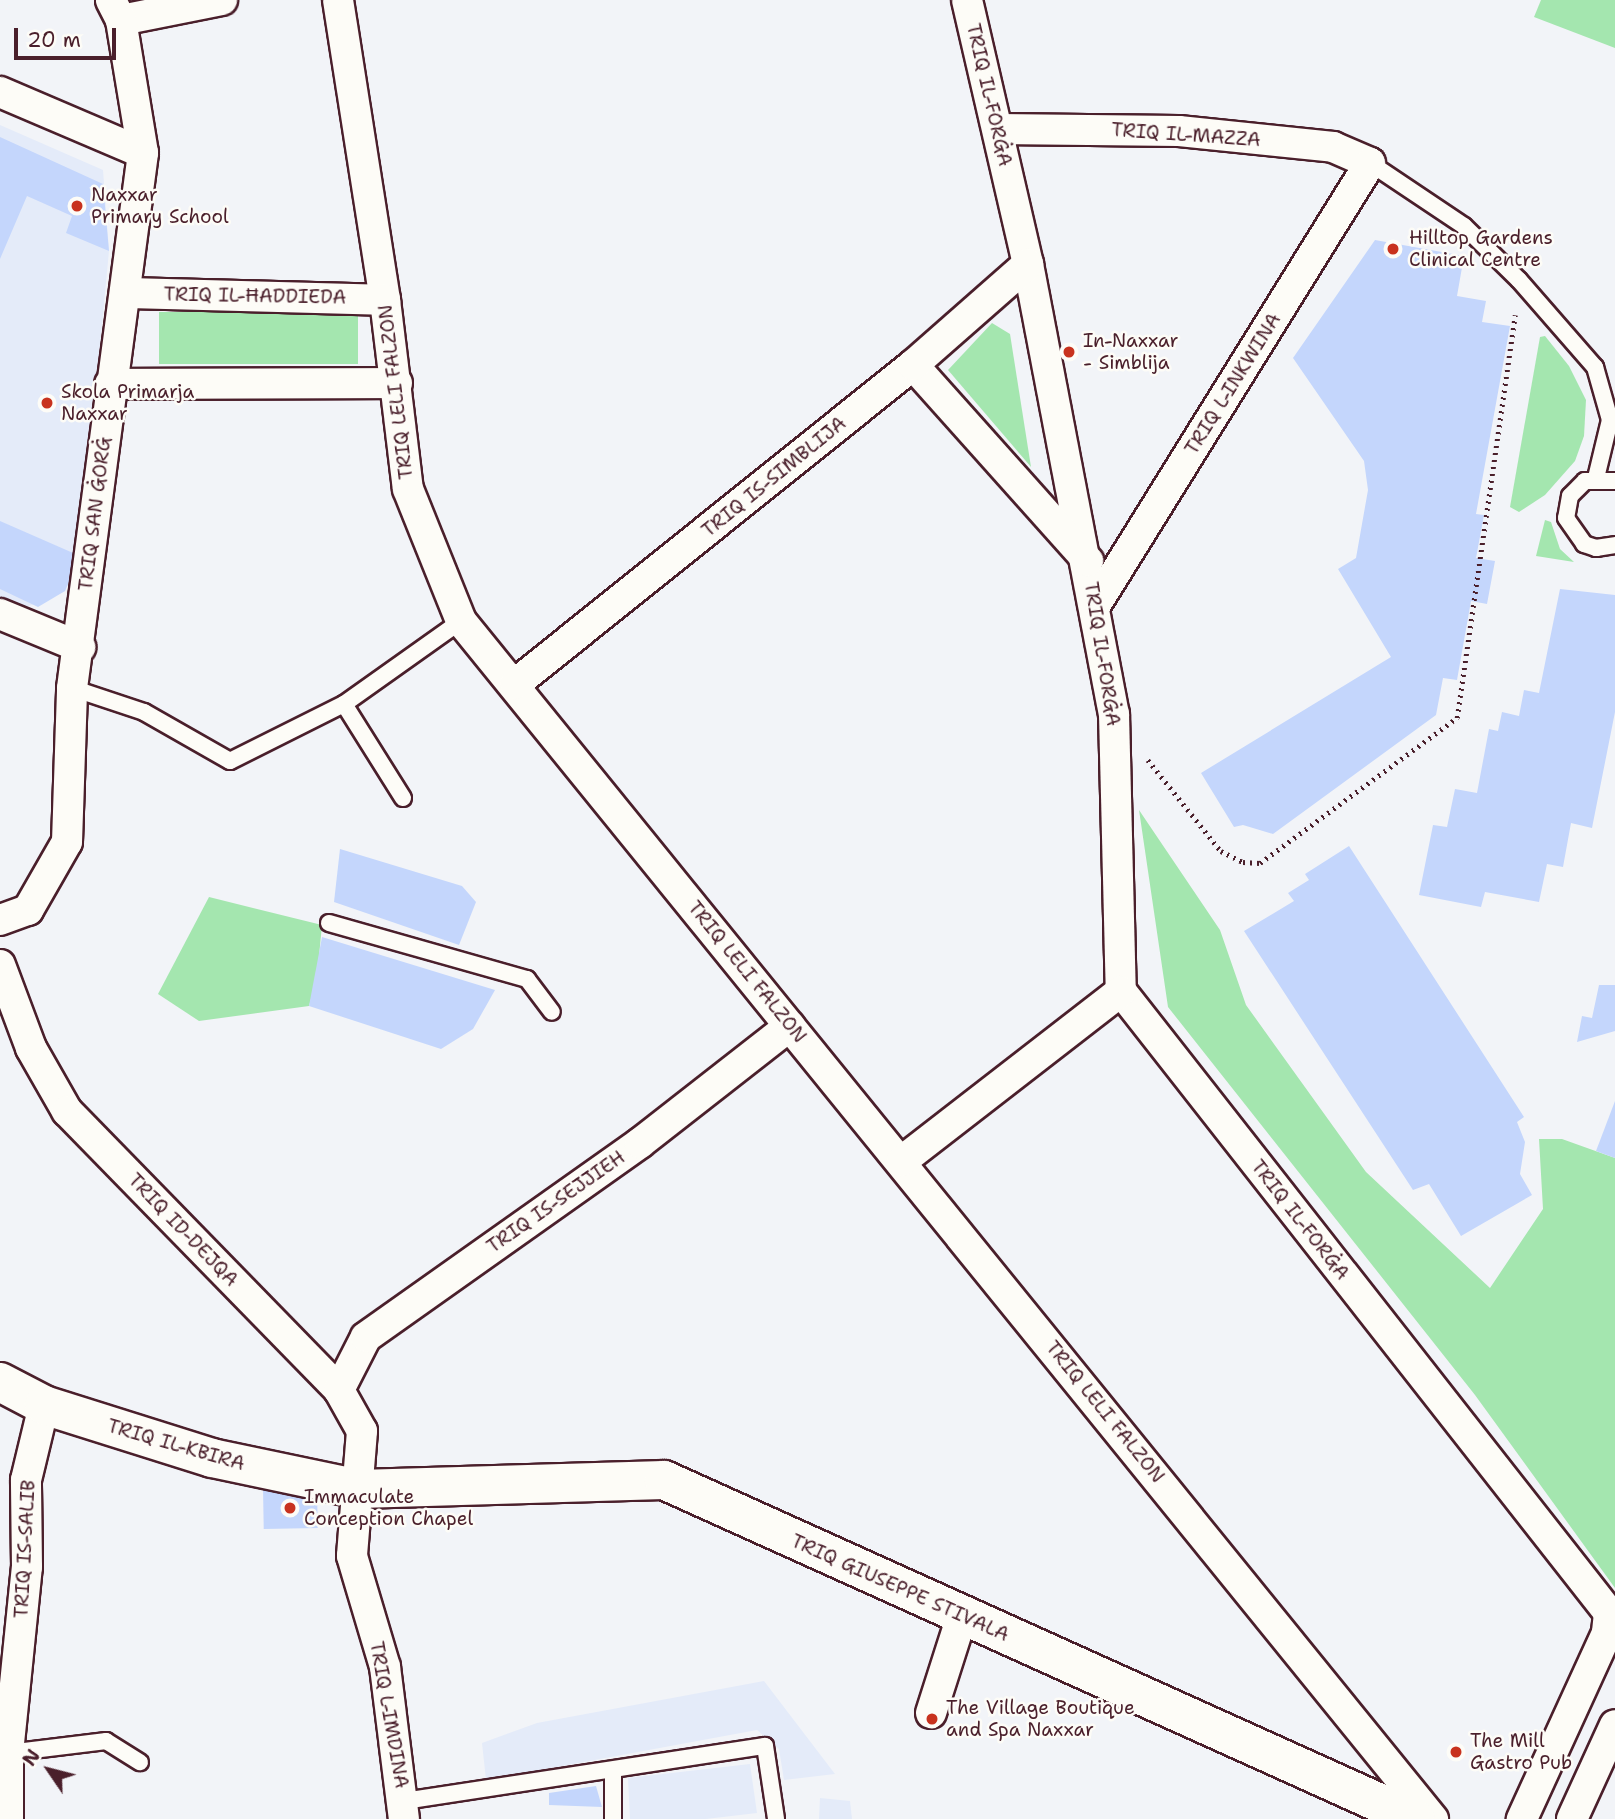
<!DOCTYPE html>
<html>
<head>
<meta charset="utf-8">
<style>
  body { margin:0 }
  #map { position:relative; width:1615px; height:1819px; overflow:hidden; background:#f2f4f8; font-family:"Shantell Sans",sans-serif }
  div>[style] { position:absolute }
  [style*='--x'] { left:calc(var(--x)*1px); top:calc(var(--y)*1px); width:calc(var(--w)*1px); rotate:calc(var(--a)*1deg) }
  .built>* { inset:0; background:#e4ebf9 }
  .green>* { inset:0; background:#a4e6af; transform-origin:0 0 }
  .building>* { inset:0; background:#c4d6fc; transform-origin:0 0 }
  .path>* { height:4.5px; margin-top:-2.25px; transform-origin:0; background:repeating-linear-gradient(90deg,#4a1f2b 0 2px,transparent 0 7px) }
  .roads { filter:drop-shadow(2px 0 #4a1f2b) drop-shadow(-2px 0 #4a1f2b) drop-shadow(0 2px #4a1f2b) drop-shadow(0 -2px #4a1f2b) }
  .service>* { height:16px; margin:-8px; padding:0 8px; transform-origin:8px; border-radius:8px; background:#fdfcf7 }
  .minor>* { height:30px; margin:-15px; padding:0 15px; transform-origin:15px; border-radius:15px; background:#fdfcf7 }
  .tertiary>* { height:38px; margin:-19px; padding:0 19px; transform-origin:19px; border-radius:19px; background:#fdfcf7 }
  .dots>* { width:19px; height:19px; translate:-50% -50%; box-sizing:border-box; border:4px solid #fdfcf7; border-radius:50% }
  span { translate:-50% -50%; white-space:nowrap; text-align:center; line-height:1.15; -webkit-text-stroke:5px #fdfcf7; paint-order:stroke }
  .street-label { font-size:19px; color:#4a1f2b }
  .poi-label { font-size:19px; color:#4a1f2b }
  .left { translate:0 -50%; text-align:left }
  .north { position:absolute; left:14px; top:1735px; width:70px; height:70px; -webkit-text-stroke:5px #fdfcf7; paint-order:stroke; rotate:305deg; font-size:19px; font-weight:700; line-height:28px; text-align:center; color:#4a1f2b }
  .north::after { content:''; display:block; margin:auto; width:24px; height:32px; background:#4a1f2b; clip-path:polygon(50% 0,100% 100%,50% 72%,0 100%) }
  .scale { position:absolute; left:14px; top:28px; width:102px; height:32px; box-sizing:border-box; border:4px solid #4a1f2b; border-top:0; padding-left:9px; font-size:21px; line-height:24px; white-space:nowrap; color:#4a1f2b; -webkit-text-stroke:5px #fdfcf7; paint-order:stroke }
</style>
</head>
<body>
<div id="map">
  <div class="built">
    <i style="clip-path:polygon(0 125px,103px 170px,109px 251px,80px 556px,65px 591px,17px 611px,0 603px)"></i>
    <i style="clip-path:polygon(764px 1681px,835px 1774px,784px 1780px,779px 1749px,757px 1730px,486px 1780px,482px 1743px,537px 1723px)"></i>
    <i style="clip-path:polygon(750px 1764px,757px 1813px,706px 1819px,630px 1819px,628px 1778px)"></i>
    <i style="clip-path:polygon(820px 1798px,850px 1801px,852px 1819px,819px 1819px)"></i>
  </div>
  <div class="green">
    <i style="clip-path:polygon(1541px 0,1615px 0,1615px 48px,1534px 17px)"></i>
    <i style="left:159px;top:312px;width:199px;height:52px"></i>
    <i style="clip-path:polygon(992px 323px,1010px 334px,1031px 467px,948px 370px)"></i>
    <i style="clip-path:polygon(1545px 336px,1569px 366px,1586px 400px,1584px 436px,1575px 461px,1545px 495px,1519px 512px,1510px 507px,1540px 337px)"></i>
    <i style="clip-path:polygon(1545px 520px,1551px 522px,1560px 549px,1574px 562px,1536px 556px)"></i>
    <i style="clip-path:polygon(1139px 810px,1220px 930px,1246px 1005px,1366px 1172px,1490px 1288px,1543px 1209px,1539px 1139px,1562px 1139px,1615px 1158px,1615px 1588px,1475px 1395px,1168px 1007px)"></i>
    <i style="clip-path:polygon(209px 897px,322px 925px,317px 977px,309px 1006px,199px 1021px,158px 994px)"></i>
  </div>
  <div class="building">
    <i style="clip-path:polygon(0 137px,103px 184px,109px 251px,66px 233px,72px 216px,27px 196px,0 259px)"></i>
    <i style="clip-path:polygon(1375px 240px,1464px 256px,1457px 296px,1486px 301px,1482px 322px,1510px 326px,1476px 514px,1484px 515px,1476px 558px,1495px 561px,1487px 604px,1471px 601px,1457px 680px,1443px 678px,1436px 715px,1273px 834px,1243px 825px,1234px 827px,1201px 773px,1391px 657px,1338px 569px,1356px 558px,1368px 490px,1364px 461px,1293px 358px)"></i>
    <i style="clip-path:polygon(0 521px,80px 556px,65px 591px,38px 607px,0 589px)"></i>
    <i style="clip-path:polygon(1560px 589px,1615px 595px,1615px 712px,1592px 828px,1571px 823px,1563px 867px,1547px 864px,1539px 902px,1485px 892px,1481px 907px,1419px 895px,1433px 825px,1447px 827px,1455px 789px,1477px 793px,1489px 729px,1498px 731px,1502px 712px,1519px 716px,1524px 690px,1539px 693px)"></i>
    <i style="clip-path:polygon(1349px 846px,1524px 1117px,1517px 1122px,1525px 1142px,1520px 1174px,1532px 1195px,1461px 1236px,1429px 1184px,1413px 1190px,1244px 931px,1294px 901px,1288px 893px,1309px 880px,1305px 874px)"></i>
    <i style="clip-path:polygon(340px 849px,462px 886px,476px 902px,459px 945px,334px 902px)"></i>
    <i style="clip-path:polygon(322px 937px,495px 990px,473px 1029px,441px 1049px,309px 1006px)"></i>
    <i style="clip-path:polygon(1599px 985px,1615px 985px,1615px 1031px,1577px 1042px,1582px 1016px,1592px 1018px)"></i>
    <i style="clip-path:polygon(1615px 1101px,1615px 1158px,1596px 1151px)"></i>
    <i style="left:317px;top:1487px;width:41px;height:54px;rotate:89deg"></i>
    <i style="clip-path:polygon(596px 1786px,602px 1807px,549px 1805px,549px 1793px)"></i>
  </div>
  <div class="path">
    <i style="--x:1148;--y:760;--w:117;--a:51.3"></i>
    <i style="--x:1221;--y:851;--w:25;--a:27"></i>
    <i style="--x:1243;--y:862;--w:17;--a:3"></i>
    <i style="--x:1260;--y:863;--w:245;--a:-36.4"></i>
    <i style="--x:1457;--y:718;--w:407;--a:-81.8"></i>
  </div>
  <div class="roads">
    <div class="service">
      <i style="--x:1370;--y:163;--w:113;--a:33.8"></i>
      <i style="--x:1464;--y:226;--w:77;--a:44.5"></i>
      <i style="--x:1519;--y:280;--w:116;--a:48.9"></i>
      <i style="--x:1595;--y:367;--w:55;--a:74.2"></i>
      <i style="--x:1610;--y:420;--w:60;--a:103.6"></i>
      <i style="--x:1615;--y:481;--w:30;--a:180"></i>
      <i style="--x:1585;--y:481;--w:21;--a:135"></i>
      <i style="--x:1570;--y:496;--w:22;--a:100"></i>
      <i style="--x:1566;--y:518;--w:32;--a:55"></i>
      <i style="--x:1584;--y:544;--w:13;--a:18"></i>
      <i style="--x:1596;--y:548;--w:19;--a:-9"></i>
      <i style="--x:72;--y:688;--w:76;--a:18.4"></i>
      <i style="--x:144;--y:712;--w:99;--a:29.7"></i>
      <i style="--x:230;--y:761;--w:127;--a:-26.6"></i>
      <i style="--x:344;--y:704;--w:143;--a:-35.4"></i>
      <i style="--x:344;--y:704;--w:111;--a:57.9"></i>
      <i style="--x:329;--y:923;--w:206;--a:15.8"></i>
      <i style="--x:527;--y:979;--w:41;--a:52.9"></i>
      <i style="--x:8;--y:1753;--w:99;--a:-7"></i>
      <i style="--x:106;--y:1741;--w:40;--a:32"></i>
      <i style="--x:613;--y:1770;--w:49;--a:90"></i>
      <i style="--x:404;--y:1801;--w:365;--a:-8.7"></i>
      <i style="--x:765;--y:1746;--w:74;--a:81.4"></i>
    </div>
    <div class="minor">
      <i style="--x:338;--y:0;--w:304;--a:81.1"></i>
      <i style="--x:385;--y:300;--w:190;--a:83.1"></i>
      <i style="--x:408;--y:489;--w:142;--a:68.1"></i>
      <i style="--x:461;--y:621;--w:1543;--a:50.95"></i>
      <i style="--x:967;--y:0;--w:271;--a:77"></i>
      <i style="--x:1028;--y:264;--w:458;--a:79.2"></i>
      <i style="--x:1114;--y:714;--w:277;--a:88.6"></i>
      <i style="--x:1121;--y:991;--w:791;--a:51.88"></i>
      <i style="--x:1609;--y:1613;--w:20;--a:96"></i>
      <i style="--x:1607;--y:1633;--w:205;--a:114.6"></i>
      <i style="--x:121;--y:20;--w:103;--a:-11.2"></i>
      <i style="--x:0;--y:92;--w:155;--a:23.1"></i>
      <i style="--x:998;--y:129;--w:181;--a:0.6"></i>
      <i style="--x:1179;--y:131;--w:155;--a:5.9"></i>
      <i style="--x:1333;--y:147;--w:40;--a:23.4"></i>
      <i style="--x:1370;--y:163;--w:519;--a:121.85"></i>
      <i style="--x:125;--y:293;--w:260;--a:1.5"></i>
      <i style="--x:913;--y:365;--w:263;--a:48.2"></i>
      <i style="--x:110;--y:384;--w:287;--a:-0.2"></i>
      <i style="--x:0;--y:614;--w:87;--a:22.4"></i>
      <i style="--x:515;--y:684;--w:510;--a:-38.71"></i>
      <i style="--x:913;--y:365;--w:153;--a:-41.3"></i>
      <i style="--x:0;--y:920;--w:30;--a:-20"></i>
      <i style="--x:28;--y:910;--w:78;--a:-60.2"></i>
      <i style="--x:67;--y:842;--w:154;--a:-88.1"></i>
      <i style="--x:72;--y:688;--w:540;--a:-82.44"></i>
      <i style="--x:143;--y:153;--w:135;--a:-99.4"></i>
      <i style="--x:121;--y:20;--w:22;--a:-117"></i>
      <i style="--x:0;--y:965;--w:89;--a:69.5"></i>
      <i style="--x:31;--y:1048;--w:73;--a:60.3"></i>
      <i style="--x:67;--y:1111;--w:390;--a:45.7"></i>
      <i style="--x:339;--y:1390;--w:47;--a:60.7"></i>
      <i style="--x:362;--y:1431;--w:125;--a:94.6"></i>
      <i style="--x:352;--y:1556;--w:116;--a:73.4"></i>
      <i style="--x:385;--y:1667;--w:153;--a:82.9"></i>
      <i style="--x:902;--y:1161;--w:277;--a:-37.8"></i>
      <i style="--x:339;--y:1390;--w:59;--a:-63"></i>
      <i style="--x:366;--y:1337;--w:336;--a:-35.3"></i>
      <i style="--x:640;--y:1143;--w:190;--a:-38"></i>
      <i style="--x:931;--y:1713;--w:102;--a:-72.3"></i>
      <i style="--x:8;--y:1819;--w:66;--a:-90"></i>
      <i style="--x:8;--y:1753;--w:187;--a:-84.2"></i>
      <i style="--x:27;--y:1567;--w:87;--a:-90.7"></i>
      <i style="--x:26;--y:1480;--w:77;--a:-76.5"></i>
      <i style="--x:1572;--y:1819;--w:103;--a:-65.4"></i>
    </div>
    <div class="tertiary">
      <i style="--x:0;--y:1382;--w:50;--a:27.6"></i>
      <i style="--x:44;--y:1405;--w:176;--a:17.5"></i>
      <i style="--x:212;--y:1458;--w:150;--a:11.9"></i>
      <i style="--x:359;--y:1489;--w:305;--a:-1.7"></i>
      <i style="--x:664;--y:1480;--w:824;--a:24.29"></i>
    </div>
  </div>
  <div class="dots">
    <i style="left:77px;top:206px;background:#c8321e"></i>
    <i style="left:1393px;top:249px;background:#c8321e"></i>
    <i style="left:1069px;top:352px;background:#c8321e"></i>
    <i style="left:47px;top:403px;background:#c8321e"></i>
    <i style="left:290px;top:1508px;background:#c8321e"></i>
    <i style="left:932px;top:1719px;background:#c8321e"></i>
    <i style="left:1456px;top:1752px;background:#c8321e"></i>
  </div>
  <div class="street-label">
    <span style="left:989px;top:95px;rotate:77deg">TRIQ IL-FORĠA</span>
    <span style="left:1186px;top:135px;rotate:4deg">TRIQ IL-MAZZA</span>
    <span style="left:255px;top:296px;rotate:1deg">TRIQ IL-ĦADDIEDA</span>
    <span style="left:1233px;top:384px;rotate:-58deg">TRIQ L-INKWINA</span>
    <span style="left:396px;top:392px;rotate:-97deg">TRIQ LELI FALZON</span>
    <span style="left:774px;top:477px;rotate:-39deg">TRIQ IS-SIMBLIJA</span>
    <span style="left:95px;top:514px;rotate:-83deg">TRIQ SAN ĠORĠ</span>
    <span style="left:1102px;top:654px;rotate:81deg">TRIQ IL-FORĠA</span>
    <span style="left:747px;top:972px;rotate:51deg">TRIQ LELI FALZON</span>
    <span style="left:556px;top:1202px;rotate:-35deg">TRIQ IS-SEJJIEH</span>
    <span style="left:1300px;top:1220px;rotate:52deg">TRIQ IL-FORĠA</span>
    <span style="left:183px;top:1230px;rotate:46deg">TRIQ ID-DEJQA</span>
    <span style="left:1105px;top:1412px;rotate:51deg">TRIQ LELI FALZON</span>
    <span style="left:176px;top:1445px;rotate:16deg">TRIQ IL-KBIRA</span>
    <span style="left:25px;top:1549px;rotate:-87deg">TRIQ IS-SALIB</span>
    <span style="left:900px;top:1588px;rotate:24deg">TRIQ GIUSEPPE STIVALA</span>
    <span style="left:389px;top:1715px;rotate:80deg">TRIQ L-IMDINA</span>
  </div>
  <div class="poi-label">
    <span class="left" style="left:91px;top:206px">Naxxar<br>Primary School</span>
    <span class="left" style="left:1409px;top:249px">Hilltop Gardens<br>Clinical Centre</span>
    <span class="left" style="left:1083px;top:352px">In-Naxxar<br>- Simblija</span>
    <span class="left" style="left:61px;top:403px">Skola Primarja<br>Naxxar</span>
    <span class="left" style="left:304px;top:1508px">Immaculate<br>Conception Chapel</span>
    <span class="left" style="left:946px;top:1719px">The Village Boutique<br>and Spa Naxxar</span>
    <span class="left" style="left:1470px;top:1752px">The Mill<br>Gastro Pub</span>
  </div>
  <div class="north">N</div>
  <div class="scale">20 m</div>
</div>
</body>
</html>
